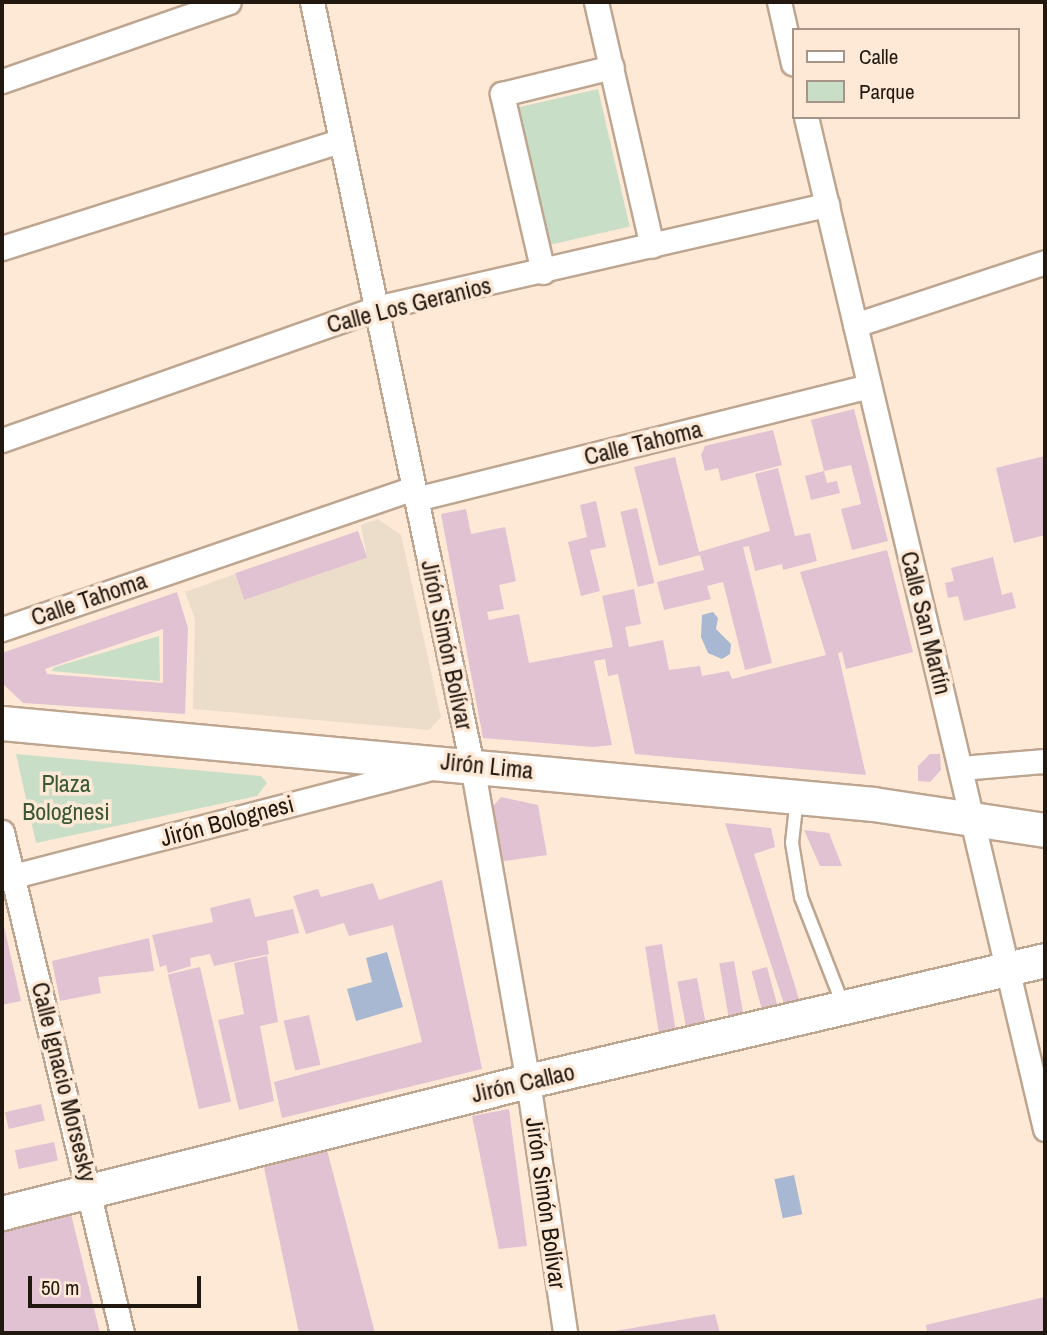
<!DOCTYPE html>
<html>
<head>
<meta charset="utf-8">
<style>
  body { margin:0 }
  #map { position:relative; width:1047px; height:1335px; overflow:hidden; background:#fee9d7; font-family:"Archivo Narrow",sans-serif }
  div>[style] { position:absolute }
  [style*='--x'] { left:calc(var(--x)*1px); top:calc(var(--y)*1px); width:calc(var(--w)*1px); rotate:calc(var(--a)*1deg) }
  .education>* { inset:0; background:#ecdcca }
  .green>* { inset:0; background:#c9dec6; transform-origin:0 0 }
  .water>* { inset:0; background:#a8b7d2; transform-origin:0 0 }
  .building>* { inset:0; background:#e0c2d3; transform-origin:0 0 }
  .roads { filter:drop-shadow(2px 0 #bea590) drop-shadow(-2px 0 #bea590) drop-shadow(0 2px #bea590) drop-shadow(0 -2px #bea590) }
  .lane>* { height:12px; margin:-6px; padding:0 6px; transform-origin:6px; border-radius:6px; background:#fff }
  .street>* { height:23px; margin:-11.5px; padding:0 11.5px; transform-origin:11.5px; border-radius:11.5px; background:#fff }
  .secondary>* { height:33px; margin:-16.5px; padding:0 16.5px; transform-origin:16.5px; border-radius:16.5px; background:#fff }
  span { translate:-50% -50%; white-space:nowrap; text-align:center; line-height:1.15; -webkit-text-stroke:7px #fee9d7; paint-order:stroke }
  .street-label { font-size:24px; color:#211810 }
  .park-label { font-size:24px; color:#385933 }
  .frame { position:absolute; inset:0; border:4px solid #211810; pointer-events:none }
  .legend { position:absolute; left:792px; top:28px; width:228px; height:91px; box-sizing:border-box; background:#fee9d7; border:2px solid #a69587; margin:0; padding:9px 12px; list-style:none; font-size:21px; color:#211810 }
  .legend li { display:flex; align-items:center; gap:14px; height:35px }
  .legend b { width:35px; border:2px solid #a69587 }
  .scale { position:absolute; left:28px; top:1276px; width:173px; height:32px; box-sizing:border-box; border:4px solid #211810; border-top:0; padding-left:9px; font-size:21px; line-height:24px; white-space:nowrap; color:#211810; -webkit-text-stroke:5px #fee9d7; paint-order:stroke }
</style>
</head>
<body>
<div id="map">
  <div class="education">
    <i style="clip-path:polygon(378px 519px,401px 535px,441px 717px,429px 730px,193px 709px,195px 619px,185px 592px,235px 574px,244px 599px,367px 557px,361px 525px)"></i>
  </div>
  <div class="green">
    <i style="left:598px;top:89px;width:141px;height:89px;rotate:77deg"></i>
    <i style="clip-path:polygon(159px 636px,160px 681px,51px 671px,55px 667px)"></i>
    <i style="clip-path:polygon(16px 754px,261px 776px,267px 783px,257px 796px,36px 843px)"></i>
  </div>
  <div class="water">
    <i style="clip-path:polygon(713px 612px,718px 618px,716px 629px,731px 644px,730px 654px,722px 659px,708px 653px,701px 637px,702px 615px)"></i>
    <i style="clip-path:polygon(387px 952px,403px 1007px,356px 1021px,347px 989px,372px 982px,366px 958px)"></i>
    <i style="left:794px;top:1175px;width:40px;height:20px;rotate:78deg"></i>
  </div>
  <div class="building">
    <i style="clip-path:polygon(854px 409px,888px 541px,852px 550px,841px 509px,861px 504px,851px 465px,824px 471px,811px 420px)"></i>
    <i style="clip-path:polygon(773px 430px,782px 465px,721px 481px,718px 468px,705px 471px,701px 455px,705px 446px)"></i>
    <i style="clip-path:polygon(1045px 456px,1045px 535px,1014px 543px,996px 468px)"></i>
    <i style="clip-path:polygon(675px 457px,699px 552px,770px 531px,755px 474px,778px 468px,795px 536px,810px 533px,817px 561px,783px 570px,782px 564px,755px 571px,749px 546px,743px 547px,772px 663px,745px 670px,723px 582px,707px 586px,711px 599px,664px 610px,657px 582px,704px 570px,700px 555px,659px 566px,634px 467px)"></i>
    <i style="clip-path:polygon(824px 471px,827px 483px,837px 481px,840px 493px,811px 500px,805px 476px)"></i>
    <i style="clip-path:polygon(596px 501px,606px 547px,590px 550px,600px 591px,581px 596px,568px 542px,587px 537px,580px 505px)"></i>
    <i style="left:637px;top:508px;width:77px;height:17px;rotate:77deg"></i>
    <i style="clip-path:polygon(466px 509px,471px 534px,505px 527px,516px 581px,499px 585px,504px 609px,487px 612px,489px 620px,519px 614px,529px 663px,613px 647px,602px 596px,634px 589px,641px 624px,625px 627px,629px 647px,663px 640px,669px 670px,700px 666px,702px 676px,729px 671px,732px 679px,826px 655px,800px 572px,887px 550px,913px 652px,846px 669px,842px 652px,838px 653px,866px 775px,635px 754px,618px 674px,608px 676px,605px 659px,594px 661px,612px 745px,593px 747px,483px 738px,441px 514px)"></i>
    <i style="left:358px;top:531px;width:28px;height:130px;rotate:71deg"></i>
    <i style="clip-path:polygon(993px 557px,1002px 595px,1012px 592px,1016px 608px,964px 621px,958px 596px,948px 598px,945px 583px,954px 581px,951px 568px)"></i>
    <i style="clip-path:polygon(evenodd,177px 592px,188px 628px,185px 714px,23px 703px,2px 683px,2px 653px,177px 592px,163px 629px,163px 683px,47px 674px,45px 669px,163px 629px)"></i>
    <i style="clip-path:polygon(930px 754px,940px 754px,941px 770px,930px 782px,918px 781px,918px 766px)"></i>
    <i style="clip-path:polygon(501px 797px,538px 805px,547px 855px,498px 862px,488px 812px)"></i>
    <i style="clip-path:polygon(725px 823px,771px 828px,775px 847px,754px 854px,800px 1002px,785px 1007px)"></i>
    <i style="clip-path:polygon(804px 830px,829px 833px,842px 866px,820px 866px)"></i>
    <i style="clip-path:polygon(442px 880px,482px 1069px,282px 1118px,274px 1082px,422px 1042px,393px 925px,349px 936px,344px 923px,306px 934px,293px 896px,318px 889px,321px 897px,373px 883px,379px 900px)"></i>
    <i style="clip-path:polygon(250px 898px,255px 917px,293px 909px,299px 933px,267px 941px,269px 954px,214px 966px,210px 954px,190px 958px,191px 966px,168px 973px,166px 965px,160px 967px,152px 935px,213px 922px,210px 908px)"></i>
    <i style="clip-path:polygon(3px 922px,21px 1001px,2px 1005px,2px 923px)"></i>
    <i style="clip-path:polygon(149px 938px,154px 971px,98px 977px,101px 993px,60px 1001px,52px 961px)"></i>
    <i style="left:662px;top:944px;width:86px;height:17px;rotate:81deg"></i>
    <i style="clip-path:polygon(267px 956px,278px 1022px,260px 1026px,274px 1101px,239px 1110px,218px 1020px,244px 1014px,234px 963px)"></i>
    <i style="left:734px;top:961px;width:54px;height:15px;rotate:80deg"></i>
    <i style="left:200px;top:967px;width:138px;height:33px;rotate:77deg"></i>
    <i style="left:767px;top:967px;width:41px;height:16px;rotate:75deg"></i>
    <i style="left:697px;top:978px;width:47px;height:20px;rotate:79deg"></i>
    <i style="left:309px;top:1015px;width:51px;height:26px;rotate:77deg"></i>
    <i style="left:41px;top:1104px;width:17px;height:37px;rotate:77deg"></i>
    <i style="clip-path:polygon(509px 1109px,527px 1246px,499px 1249px,472px 1116px)"></i>
    <i style="left:54px;top:1142px;width:19px;height:40px;rotate:78deg"></i>
    <i style="clip-path:polygon(327px 1150px,375px 1333px,299px 1333px,262px 1158px)"></i>
    <i style="clip-path:polygon(71px 1214px,100px 1333px,2px 1333px,2px 1230px)"></i>
    <i style="clip-path:polygon(1045px 1297px,1045px 1333px,927px 1333px,926px 1325px)"></i>
    <i style="clip-path:polygon(715px 1314px,720px 1333px,609px 1333px,609px 1332px)"></i>
  </div>
  <div class="roads">
    <div class="lane">
      <i style="--x:797;--y:797;--w:46;--a:96.2"></i>
      <i style="--x:792;--y:843;--w:55;--a:80.5"></i>
      <i style="--x:801;--y:897;--w:116;--a:68.7"></i>
    </div>
    <div class="street">
      <i style="--x:312;--y:2;--w:780;--a:78.16"></i>
      <i style="--x:472;--y:765;--w:321;--a:80"></i>
      <i style="--x:528;--y:1081;--w:255;--a:81.6"></i>
      <i style="--x:596;--y:2;--w:250;--a:77.1"></i>
      <i style="--x:779;--y:2;--w:63;--a:77.1"></i>
      <i style="--x:2;--y:81;--w:240;--a:-19.2"></i>
      <i style="--x:806;--y:117;--w:1040;--a:76.71"></i>
      <i style="--x:2;--y:248;--w:355;--a:-17.6"></i>
      <i style="--x:543;--y:272;--w:183;--a:-103"></i>
      <i style="--x:502;--y:94;--w:113;--a:-13.8"></i>
      <i style="--x:855;--y:325;--w:200;--a:-18.3"></i>
      <i style="--x:2;--y:440;--w:397;--a:-19.4"></i>
      <i style="--x:376;--y:308;--w:463;--a:-12.9"></i>
      <i style="--x:416;--y:499;--w:467;--a:-14"></i>
      <i style="--x:2;--y:629;--w:435;--a:-18.9"></i>
      <i style="--x:961;--y:768;--w:84;--a:-4.8"></i>
      <i style="--x:2;--y:832;--w:515;--a:76.53"></i>
      <i style="--x:2;--y:879;--w:440;--a:-14.5"></i>
    </div>
    <div class="secondary">
      <i style="--x:2;--y:723;--w:875;--a:5.31"></i>
      <i style="--x:873;--y:804;--w:174;--a:8.6"></i>
      <i style="--x:2;--y:1213;--w:542;--a:-14.09"></i>
      <i style="--x:528;--y:1081;--w:531;--a:-13.17"></i>
    </div>
  </div>
  <div class="street-label">
    <span style="left:409px;top:305px;rotate:-14deg">Calle Los Geranios</span>
    <span style="left:643px;top:443px;rotate:-14deg">Calle Tahoma</span>
    <span style="left:89px;top:599px;rotate:-19deg">Calle Tahoma</span>
    <span style="left:926px;top:623px;rotate:76deg">Calle San Martín</span>
    <span style="left:447px;top:645px;rotate:78deg">Jirón Simón Bolívar</span>
    <span style="left:487px;top:766px;rotate:6deg">Jirón Lima</span>
    <span style="left:227px;top:821px;rotate:-15deg">Jirón Bolognesi</span>
    <span style="left:64px;top:1082px;rotate:76deg">Calle Ignacio Morsesky</span>
    <span style="left:523px;top:1083px;rotate:-13deg">Jirón Callao</span>
    <span style="left:546px;top:1203px;rotate:82deg">Jirón Simón Bolívar</span>
  </div>
  <div class="park-label">
    <span style="left:66px;top:798px">Plaza<br>Bolognesi</span>
  </div>
  <div class="frame"></div>
  <ul class="legend">
  <li><b style="height:9px;background:#fff"></b>Calle</li>
  <li><b style="height:19px;background:#c9dec6"></b>Parque</li>
  </ul>
  <div class="scale">50 m</div>
</div>
</body>
</html>
